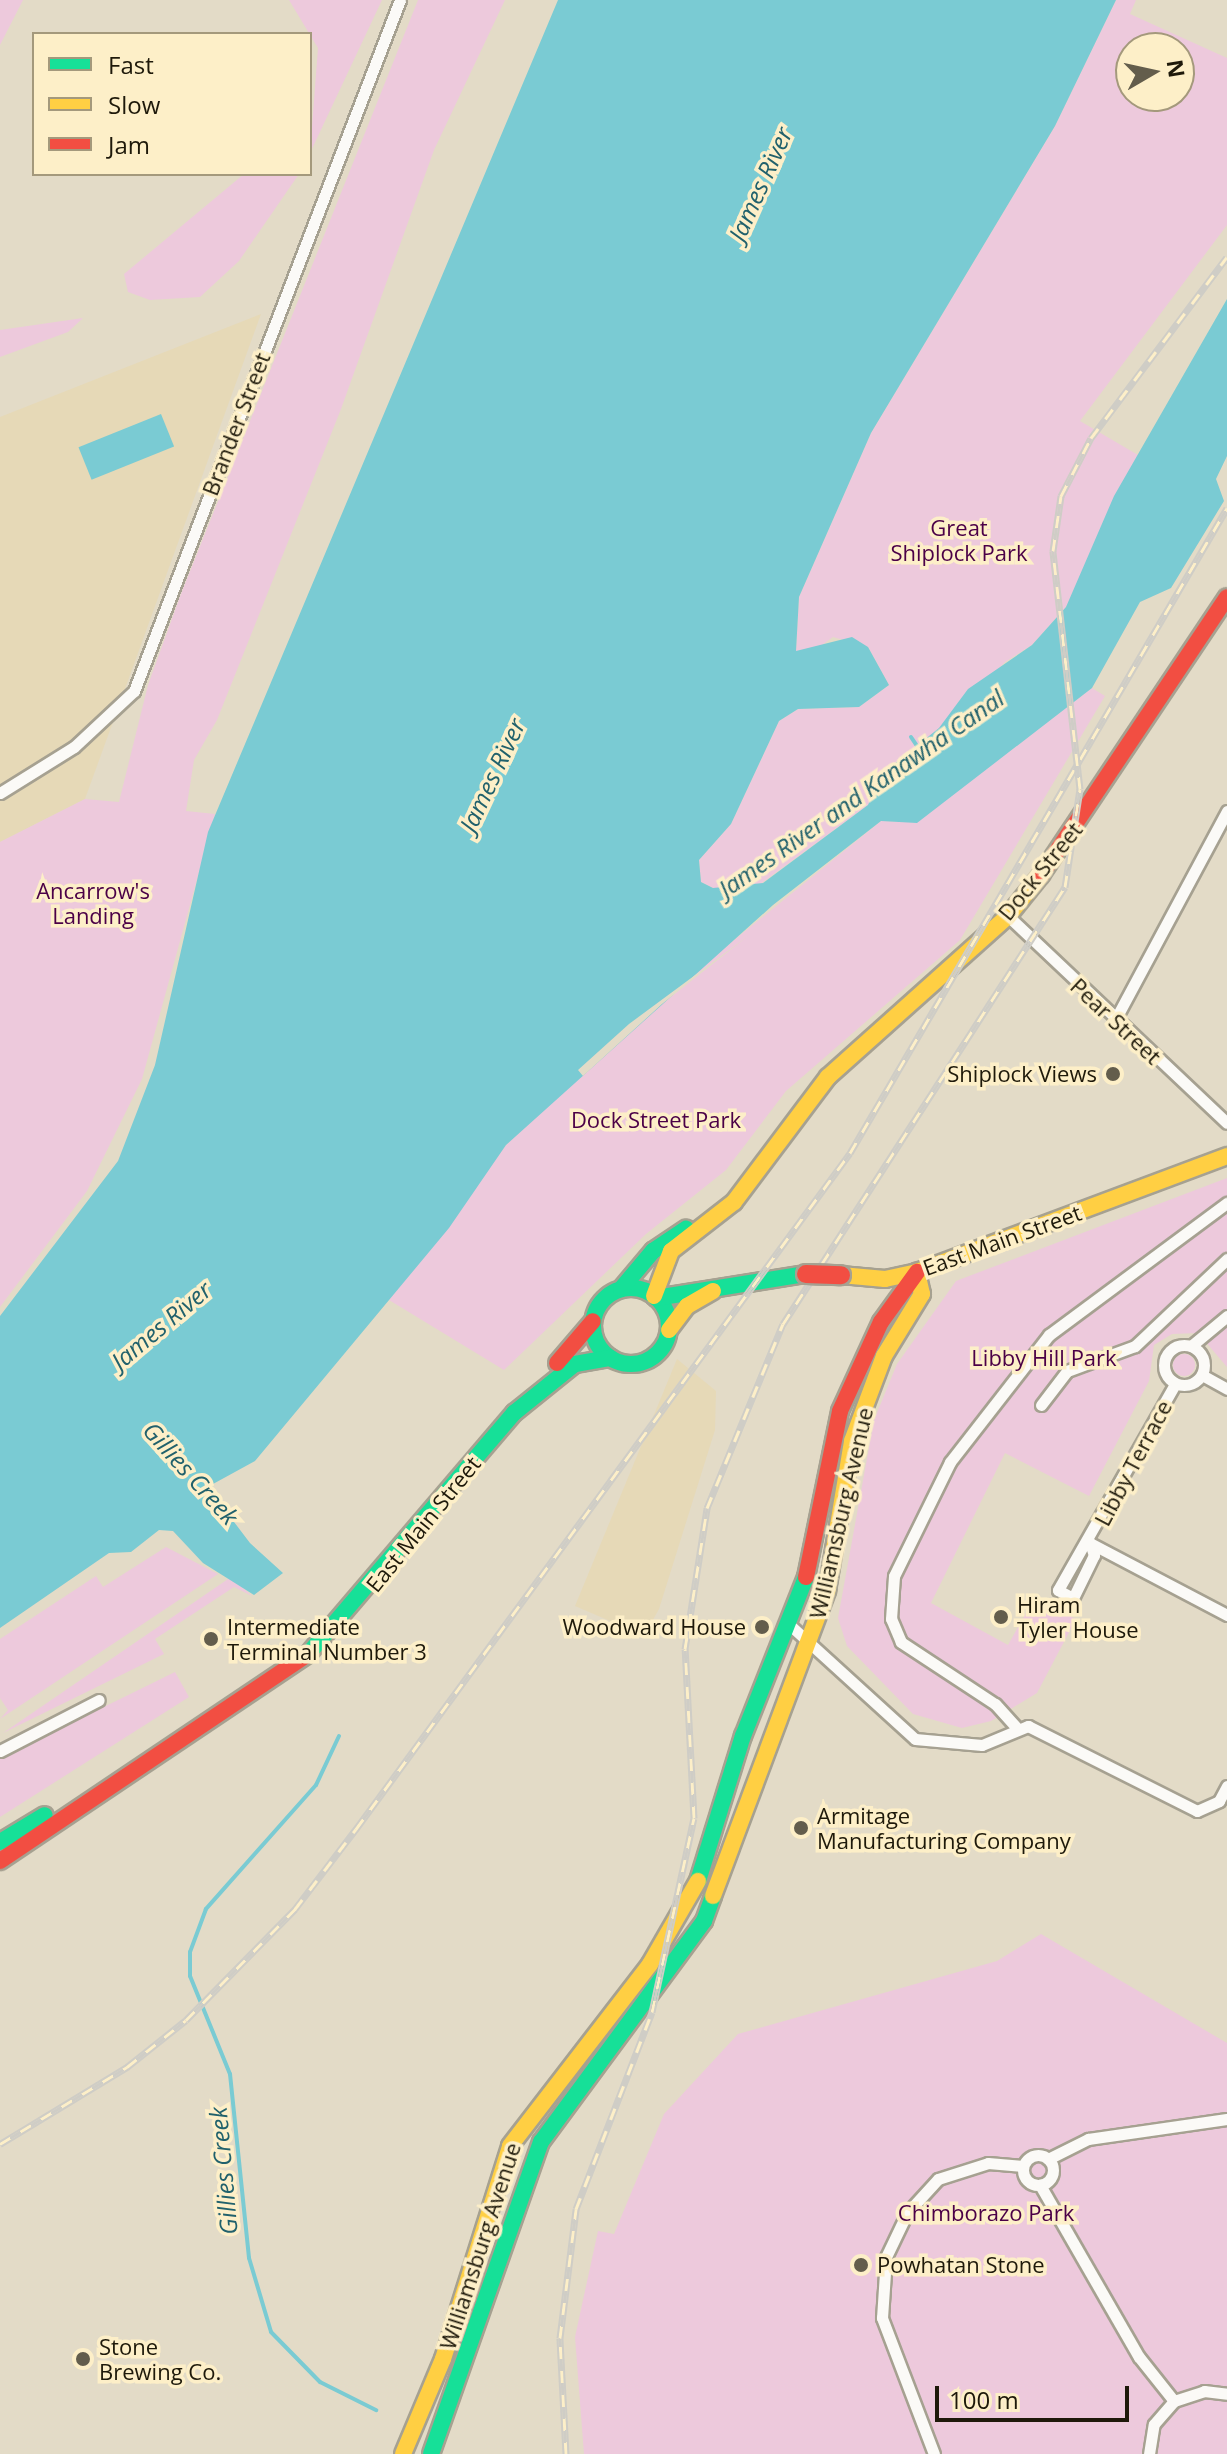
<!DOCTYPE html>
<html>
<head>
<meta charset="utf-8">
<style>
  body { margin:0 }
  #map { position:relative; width:1227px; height:2454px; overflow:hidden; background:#e3dbc7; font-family:"Open Sans",sans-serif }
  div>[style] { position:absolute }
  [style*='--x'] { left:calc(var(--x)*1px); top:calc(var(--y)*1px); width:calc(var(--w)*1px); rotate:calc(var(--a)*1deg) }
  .built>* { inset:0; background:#e6d9b7 }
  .green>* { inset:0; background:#edc9dc }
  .round { border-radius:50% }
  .water>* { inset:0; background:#7acbd3; transform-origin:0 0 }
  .pier>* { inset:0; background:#e3dbc7 }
  .stream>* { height:4px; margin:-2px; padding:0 2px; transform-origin:2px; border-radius:2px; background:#7acbd3 }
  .roads { filter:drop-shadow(2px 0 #a6a191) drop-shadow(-2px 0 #a6a191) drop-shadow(0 2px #a6a191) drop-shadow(0 -2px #a6a191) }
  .street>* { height:11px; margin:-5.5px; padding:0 5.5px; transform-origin:5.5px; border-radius:5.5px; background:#fbfaf7 }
  .street>.ring { margin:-5.5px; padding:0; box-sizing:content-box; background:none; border:11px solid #fbfaf7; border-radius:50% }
  .fast>* { height:16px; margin:-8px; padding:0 8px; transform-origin:8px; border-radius:8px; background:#16e098 }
  .fast>.ring { margin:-8px; padding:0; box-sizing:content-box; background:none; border:16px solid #16e098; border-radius:50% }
  .slow>* { height:16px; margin:-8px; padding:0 8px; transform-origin:8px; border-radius:8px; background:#ffcf43 }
  .jam>* { height:16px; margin:-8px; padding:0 8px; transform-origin:8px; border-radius:8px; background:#f24e42 }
  .rail>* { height:7px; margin-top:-3.5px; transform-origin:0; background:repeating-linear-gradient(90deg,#fdefc8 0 12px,#cfcdc6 0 24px); box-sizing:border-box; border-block:2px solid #cfcdc6 }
  .bridges { filter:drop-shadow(2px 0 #a6a191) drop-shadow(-2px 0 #a6a191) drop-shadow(0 2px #a6a191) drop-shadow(0 -2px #a6a191) }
  .jam-bridge>* { height:18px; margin:-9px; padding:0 9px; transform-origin:9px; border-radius:9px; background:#f24e42 }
  .dots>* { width:22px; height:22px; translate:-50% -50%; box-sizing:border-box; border:4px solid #fdefc8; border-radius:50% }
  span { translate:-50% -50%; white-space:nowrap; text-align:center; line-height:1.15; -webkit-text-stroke:7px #fdefc8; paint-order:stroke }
  .street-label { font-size:22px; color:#1e190a }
  .park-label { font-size:22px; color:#4b0047 }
  .poi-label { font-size:22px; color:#1e190a }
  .right { translate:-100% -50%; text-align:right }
  .left { translate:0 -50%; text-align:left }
  .water-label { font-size:24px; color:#21616c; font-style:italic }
  .legend { position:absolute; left:32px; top:32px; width:280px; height:144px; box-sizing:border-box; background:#fdefc8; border:2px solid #a4997c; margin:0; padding:10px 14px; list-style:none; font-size:24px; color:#1e190a }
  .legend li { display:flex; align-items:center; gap:16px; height:40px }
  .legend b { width:40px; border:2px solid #a4997c }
  .north { position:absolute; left:1115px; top:32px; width:80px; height:80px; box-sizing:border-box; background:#fdefc8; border:2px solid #a4997c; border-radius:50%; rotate:81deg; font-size:22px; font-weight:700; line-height:32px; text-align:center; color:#1e190a }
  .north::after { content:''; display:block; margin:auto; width:28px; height:36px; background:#635d4c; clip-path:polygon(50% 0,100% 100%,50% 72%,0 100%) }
  .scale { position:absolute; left:935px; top:2386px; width:194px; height:36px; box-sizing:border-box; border:4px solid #1e190a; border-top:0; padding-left:10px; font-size:24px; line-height:28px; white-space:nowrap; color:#1e190a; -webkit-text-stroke:6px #fdefc8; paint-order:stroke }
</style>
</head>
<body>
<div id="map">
  <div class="built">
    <i style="clip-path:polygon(261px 314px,85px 799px,0 842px,0 417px)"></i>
    <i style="clip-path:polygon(677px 1359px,716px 1391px,715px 1430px,659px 1609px,649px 1627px,631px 1630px,575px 1606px)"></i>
  </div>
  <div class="green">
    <i style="clip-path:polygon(0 0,23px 0,0 45px)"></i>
    <i style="clip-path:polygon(289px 0,382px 0,310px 153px,318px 48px)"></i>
    <i style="clip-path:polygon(418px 0,505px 0,434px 150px,341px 409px,217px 720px,194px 760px,186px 811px,215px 814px,142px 1079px,87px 1191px,0 1307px,0 842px,85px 799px,119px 802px,148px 685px,181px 594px)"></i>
    <i style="clip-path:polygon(evenodd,1116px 0,1136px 0,1130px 14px,1227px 58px,1227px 225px,1080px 421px,1138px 455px,1066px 607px,1032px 645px,1005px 662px,868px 805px,755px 888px,713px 888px,701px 882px,699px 860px,731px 824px,779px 721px,798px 709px,859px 707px,889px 685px,868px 647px,833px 637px,811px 653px,796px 651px,799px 597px,871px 433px,1055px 126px,1116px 0,1131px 48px,1179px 48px,1179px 96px,1131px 96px,1131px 48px)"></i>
    <i style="clip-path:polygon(244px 174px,299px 174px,239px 261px,200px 297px,150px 300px,128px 292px,124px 274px)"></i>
    <i style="clip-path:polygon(83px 318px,68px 332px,0 357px,0 330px)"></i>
    <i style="clip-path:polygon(1092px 688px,1105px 696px,960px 940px,786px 1091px,726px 1170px,646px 1234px,504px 1370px,389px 1300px,506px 1145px,659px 1001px,881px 821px,917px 822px)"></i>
    <i style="clip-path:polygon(1227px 1178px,1227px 1367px,1198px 1333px,1172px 1334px,1154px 1345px,1149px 1381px,1089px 1496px,1005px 1453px,931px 1603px,1008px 1645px,1034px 1599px,1076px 1619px,1037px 1693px,991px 1721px,962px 1728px,913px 1714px,847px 1646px,838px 1618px,874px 1420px,897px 1364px,956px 1281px)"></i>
    <i class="round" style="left:1173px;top:1354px;width:22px;height:22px"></i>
    <i style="clip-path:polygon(166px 1547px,218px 1574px,0 1719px,8px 1710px,0 1698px,0 1639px,96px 1576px,103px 1587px)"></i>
    <i style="clip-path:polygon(231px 1577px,252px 1596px,234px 1587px,155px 1639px,164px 1654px,3px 1733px)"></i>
    <i style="clip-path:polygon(175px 1672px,189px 1697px,0 1817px,0 1758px)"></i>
    <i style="clip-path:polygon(1041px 1934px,1227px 2043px,1227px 2454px,584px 2454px,575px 2337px,598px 2231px,614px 2234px,664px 2114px,738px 2034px,997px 1961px)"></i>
  </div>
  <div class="water">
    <i style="clip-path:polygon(558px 0,1116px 0,1055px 126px,871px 433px,799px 597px,796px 651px,852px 637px,868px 647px,889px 685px,859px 707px,798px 709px,779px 721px,731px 824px,699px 860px,701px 882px,713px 888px,763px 883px,868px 805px,883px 773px,939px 728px,968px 689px,1032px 645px,1066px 607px,1114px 496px,1227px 299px,1227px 456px,1216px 479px,1224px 501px,1171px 588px,1140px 602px,1092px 688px,917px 823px,881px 821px,773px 905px,506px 1145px,449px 1228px,255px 1461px,213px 1484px,212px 1493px,250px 1543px,283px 1573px,254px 1595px,203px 1563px,173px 1531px,159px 1530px,131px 1552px,109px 1553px,0 1628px,0 1316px,118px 1161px,155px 1065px,208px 832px)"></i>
    <i style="left:161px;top:414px;width:35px;height:89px;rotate:68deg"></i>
  </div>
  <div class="pier">
    <i style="clip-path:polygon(748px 936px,662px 1004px,583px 1076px,578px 1070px,629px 1024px)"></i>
  </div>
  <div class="stream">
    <i style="--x:911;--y:737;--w:11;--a:56"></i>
    <i style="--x:339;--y:1736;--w:54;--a:115.1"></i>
    <i style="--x:316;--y:1785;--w:166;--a:131.6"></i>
    <i style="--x:206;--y:1909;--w:46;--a:110.4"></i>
    <i style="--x:190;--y:1952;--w:24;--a:90"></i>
    <i style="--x:190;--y:1976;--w:106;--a:67.8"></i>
    <i style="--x:230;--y:2074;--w:185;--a:84.1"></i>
    <i style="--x:249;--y:2258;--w:77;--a:73.4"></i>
    <i style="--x:271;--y:2332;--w:70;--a:45.6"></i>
    <i style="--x:320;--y:2382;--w:63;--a:26.6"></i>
  </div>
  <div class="roads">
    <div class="street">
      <i style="--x:0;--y:793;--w:87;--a:-31.9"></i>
      <i style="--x:74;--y:747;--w:82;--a:-43"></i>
      <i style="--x:134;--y:691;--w:740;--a:-68.95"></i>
      <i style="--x:1008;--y:916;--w:301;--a:43.4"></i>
      <i style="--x:1115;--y:1020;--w:237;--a:-61.8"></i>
      <i class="ring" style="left:1164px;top:1345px;width:29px;height:29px"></i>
      <i style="--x:1191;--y:1346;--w:47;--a:-39.8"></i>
      <i style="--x:1202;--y:1375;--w:29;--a:29"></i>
      <i style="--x:1041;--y:1405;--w:43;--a:-52.6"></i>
      <i style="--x:1067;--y:1371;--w:72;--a:-20.2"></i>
      <i style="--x:1135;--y:1346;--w:127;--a:-43.4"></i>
      <i style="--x:1090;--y:1543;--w:13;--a:72"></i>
      <i style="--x:1094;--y:1555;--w:48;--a:116"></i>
      <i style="--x:1073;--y:1598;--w:17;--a:-152"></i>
      <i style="--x:1058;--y:1590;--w:237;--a:-60.4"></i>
      <i style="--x:1090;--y:1543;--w:155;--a:27.7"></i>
      <i style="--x:792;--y:1627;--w:166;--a:42.3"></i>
      <i style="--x:915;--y:1739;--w:67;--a:5.1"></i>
      <i style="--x:982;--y:1745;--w:50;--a:-22.4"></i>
      <i style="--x:1028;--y:1726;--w:189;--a:26.7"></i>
      <i style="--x:1197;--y:1811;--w:24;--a:-24"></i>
      <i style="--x:1219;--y:1801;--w:17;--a:-62"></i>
      <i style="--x:1016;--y:1727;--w:31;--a:-132"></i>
      <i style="--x:995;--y:1704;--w:113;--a:-146.6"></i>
      <i style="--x:901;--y:1642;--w:25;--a:-113"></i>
      <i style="--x:891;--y:1619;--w:43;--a:-86"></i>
      <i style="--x:894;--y:1576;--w:127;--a:-63.8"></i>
      <i style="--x:950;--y:1462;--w:161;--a:-52.1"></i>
      <i style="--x:1049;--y:1335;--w:222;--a:-36.6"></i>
      <i style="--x:0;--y:1751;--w:111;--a:-27.3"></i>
      <i class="ring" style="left:1023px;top:2155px;width:19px;height:19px"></i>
      <i style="--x:1048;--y:2159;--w:45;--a:-26.6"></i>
      <i style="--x:1088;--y:2139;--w:140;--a:-8.2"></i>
      <i style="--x:1040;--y:2185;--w:198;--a:60.1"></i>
      <i style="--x:1139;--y:2357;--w:56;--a:51.5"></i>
      <i style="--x:934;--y:2454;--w:146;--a:-110.9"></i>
      <i style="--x:882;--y:2318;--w:61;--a:-86.2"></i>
      <i style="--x:886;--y:2257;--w:49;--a:-64.5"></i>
      <i style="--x:907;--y:2213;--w:46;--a:-47.6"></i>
      <i style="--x:938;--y:2179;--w:52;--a:-17.7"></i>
      <i style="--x:988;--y:2163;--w:35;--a:5"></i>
      <i style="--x:1149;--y:2454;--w:30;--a:-81"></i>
      <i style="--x:1154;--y:2424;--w:30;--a:-49"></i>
      <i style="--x:1174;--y:2401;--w:32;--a:-18"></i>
      <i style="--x:1204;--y:2391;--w:23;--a:7"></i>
    </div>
    <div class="fast">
      <i class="ring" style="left:593px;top:1288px;width:60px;height:60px"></i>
      <i style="--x:621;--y:1289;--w:50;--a:-49.9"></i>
      <i style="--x:653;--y:1251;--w:40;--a:-34"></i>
      <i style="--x:656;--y:1298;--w:152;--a:-9.1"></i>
      <i style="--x:309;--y:1653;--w:316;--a:-49.5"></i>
      <i style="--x:514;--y:1413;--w:78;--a:-38.8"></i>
      <i style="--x:575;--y:1364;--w:36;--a:-10"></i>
      <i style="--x:0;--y:1842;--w:52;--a:-31"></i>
      <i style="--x:698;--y:1881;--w:152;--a:-72.8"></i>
      <i style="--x:743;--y:1736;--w:171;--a:-68.4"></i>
      <i style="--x:431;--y:2454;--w:331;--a:-70.6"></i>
      <i style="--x:541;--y:2142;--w:275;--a:-53.6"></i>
      <i style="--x:704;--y:1921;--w:27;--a:-70"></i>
    </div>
    <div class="slow">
      <i style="--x:841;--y:1275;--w:44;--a:5.2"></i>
      <i style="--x:885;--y:1279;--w:33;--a:-12"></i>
      <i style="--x:917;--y:1272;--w:331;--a:-20.5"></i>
      <i style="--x:654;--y:1296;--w:48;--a:-69.3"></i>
      <i style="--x:671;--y:1251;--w:80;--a:-37.9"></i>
      <i style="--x:734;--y:1202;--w:156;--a:-53.1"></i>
      <i style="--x:828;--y:1077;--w:241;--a:-41.8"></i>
      <i style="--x:1008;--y:916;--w:53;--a:-51.2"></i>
      <i style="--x:669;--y:1330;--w:30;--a:-53"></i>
      <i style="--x:687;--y:1306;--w:30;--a:-30"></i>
      <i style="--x:713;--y:1896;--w:326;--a:-69.5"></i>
      <i style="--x:827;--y:1591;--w:152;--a:-80.5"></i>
      <i style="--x:852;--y:1441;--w:91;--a:-69.4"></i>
      <i style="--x:884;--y:1356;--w:73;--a:-58.5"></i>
      <i style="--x:922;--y:1294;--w:23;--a:-103"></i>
      <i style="--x:403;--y:2454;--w:103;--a:-67.2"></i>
      <i style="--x:443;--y:2359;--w:223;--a:-72.5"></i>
      <i style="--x:510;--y:2146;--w:230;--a:-52.4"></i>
      <i style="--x:650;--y:1964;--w:96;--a:-60"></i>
    </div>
    <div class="jam">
      <i style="--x:1041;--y:875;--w:334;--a:-56.2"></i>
      <i style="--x:557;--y:1363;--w:55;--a:-49.4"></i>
      <i style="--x:806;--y:1577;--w:169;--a:-78.4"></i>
      <i style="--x:840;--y:1411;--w:98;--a:-65.3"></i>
      <i style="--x:881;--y:1322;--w:62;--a:-54.2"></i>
      <i style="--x:0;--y:1861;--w:372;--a:-33.9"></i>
    </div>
  </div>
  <div class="rail">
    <i style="--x:0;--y:2144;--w:149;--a:-31.2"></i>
    <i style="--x:127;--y:2067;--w:75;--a:-38.5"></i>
    <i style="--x:186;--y:2020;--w:156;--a:-45.5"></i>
    <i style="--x:295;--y:1909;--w:101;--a:-52.7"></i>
    <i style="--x:356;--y:1829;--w:837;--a:-53.84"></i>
    <i style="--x:850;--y:1153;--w:747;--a:-59.69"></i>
    <i style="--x:566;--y:2454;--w:116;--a:-93"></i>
    <i style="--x:560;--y:2338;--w:130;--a:-82.9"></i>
    <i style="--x:576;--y:2209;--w:211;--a:-68.9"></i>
    <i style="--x:652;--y:2012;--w:198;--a:-77.8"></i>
    <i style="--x:694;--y:1818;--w:169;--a:-93"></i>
    <i style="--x:685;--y:1649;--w:143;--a:-81.1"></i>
    <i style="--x:707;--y:1508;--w:199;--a:-67.6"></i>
    <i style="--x:783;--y:1324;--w:520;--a:-57.17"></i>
    <i style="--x:1065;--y:887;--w:99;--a:-81.3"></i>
    <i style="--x:1080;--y:789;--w:240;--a:-96.5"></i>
    <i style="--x:1053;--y:551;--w:56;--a:-81.7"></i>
    <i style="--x:1061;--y:496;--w:65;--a:-62.7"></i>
    <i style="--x:1091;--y:438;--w:226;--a:-53.1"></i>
  </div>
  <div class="bridges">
    <div class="jam-bridge">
      <i style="--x:806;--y:1274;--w:35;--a:2"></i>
    </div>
  </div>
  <div class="dots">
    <i style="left:1113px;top:1074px;background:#635d4c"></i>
    <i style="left:1001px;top:1617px;background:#635d4c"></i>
    <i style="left:762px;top:1627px;background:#635d4c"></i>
    <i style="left:211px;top:1639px;background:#635d4c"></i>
    <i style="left:801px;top:1828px;background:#635d4c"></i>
    <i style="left:861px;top:2265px;background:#635d4c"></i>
    <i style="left:83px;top:2359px;background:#635d4c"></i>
  </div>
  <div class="street-label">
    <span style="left:236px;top:424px;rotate:-69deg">Brander Street</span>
    <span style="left:1040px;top:871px;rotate:-51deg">Dock Street</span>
    <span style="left:1116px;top:1021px;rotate:43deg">Pear Street</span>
    <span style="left:1002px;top:1240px;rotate:-20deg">East Main Street</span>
    <span style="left:1133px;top:1463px;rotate:-62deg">Libby Terrace</span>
    <span style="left:841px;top:1513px;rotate:-77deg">Williamsburg Avenue</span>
    <span style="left:423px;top:1524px;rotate:-51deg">East Main Street</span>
    <span style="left:480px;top:2246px;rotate:-72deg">Williamsburg Avenue</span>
  </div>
  <div class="park-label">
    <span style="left:959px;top:540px">Great<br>Shiplock Park</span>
    <span style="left:93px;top:903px">Ancarrow's<br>Landing</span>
    <span style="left:656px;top:1120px">Dock Street Park</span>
    <span style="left:1044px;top:1358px">Libby Hill Park</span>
    <span style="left:986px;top:2213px">Chimborazo Park</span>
  </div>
  <div class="poi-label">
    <span class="right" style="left:1097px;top:1074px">Shiplock Views</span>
    <span class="left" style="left:1017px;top:1617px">Hiram<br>Tyler House</span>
    <span class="left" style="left:227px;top:1639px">Intermediate<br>Terminal Number 3</span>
    <span class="right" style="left:746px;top:1627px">Woodward House</span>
    <span class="left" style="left:817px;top:1828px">Armitage<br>Manufacturing Company</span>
    <span class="left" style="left:877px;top:2265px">Powhatan Stone</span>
    <span class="left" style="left:99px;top:2359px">Stone<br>Brewing Co.</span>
  </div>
  <div class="water-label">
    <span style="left:760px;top:184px;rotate:-66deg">James River</span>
    <span style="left:492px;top:775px;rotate:-65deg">James River</span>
    <span style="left:861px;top:793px;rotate:-35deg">James River and Kanawha Canal</span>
    <span style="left:161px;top:1325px;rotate:-40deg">James River</span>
    <span style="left:191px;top:1473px;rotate:48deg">Gillies Creek</span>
    <span style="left:223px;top:2171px;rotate:-95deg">Gillies Creek</span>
  </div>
  <ul class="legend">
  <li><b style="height:10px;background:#16e098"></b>Fast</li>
  <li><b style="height:10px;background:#ffcf43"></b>Slow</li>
  <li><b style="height:10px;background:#f24e42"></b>Jam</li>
  </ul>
  <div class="north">N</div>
  <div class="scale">100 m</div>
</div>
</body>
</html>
